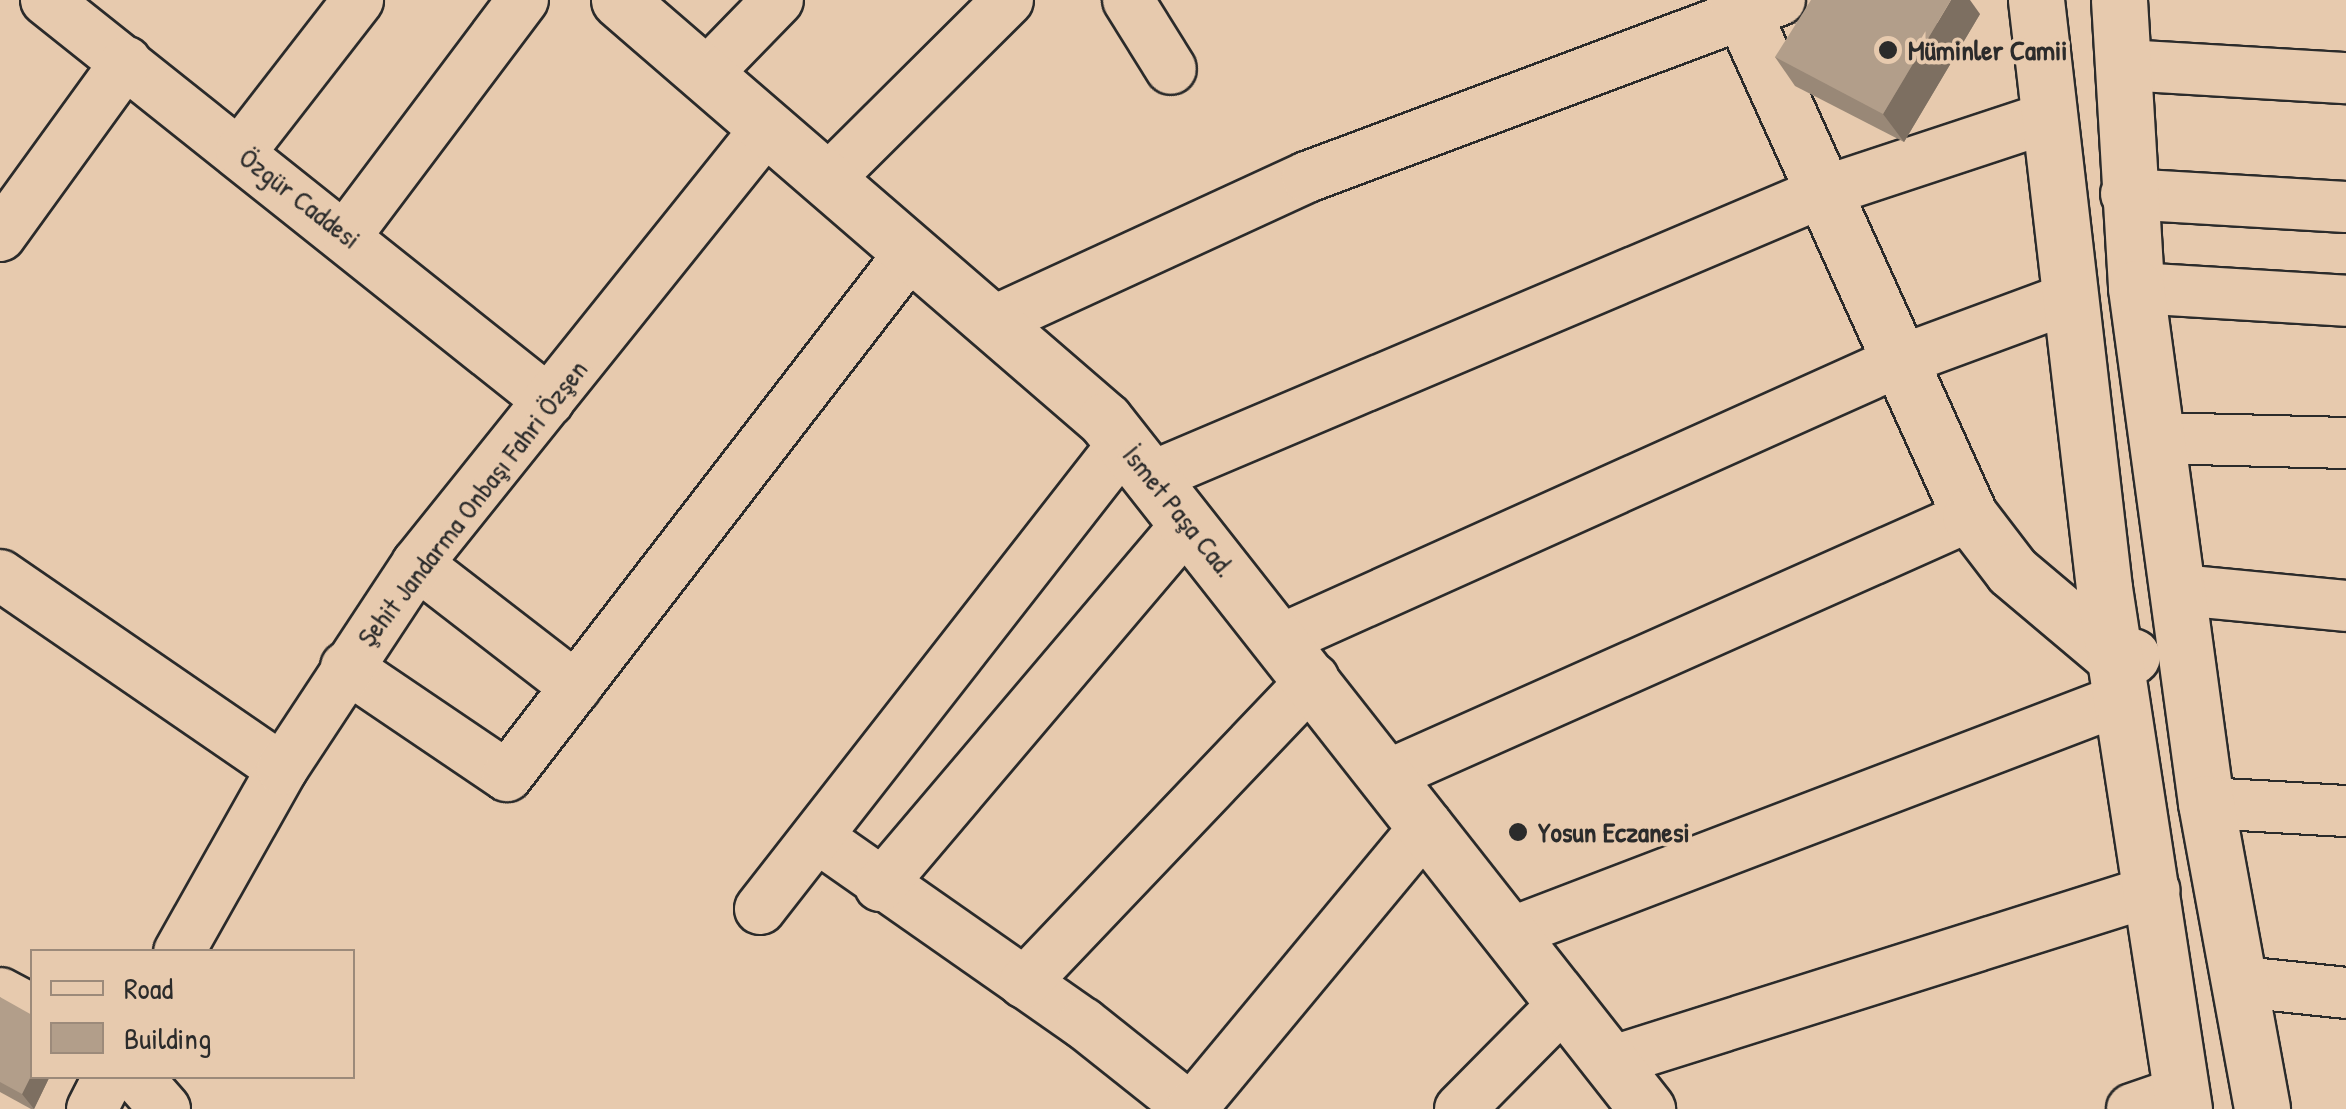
<!DOCTYPE html>
<html>
<head>
<meta charset="utf-8">
<style>
  body { margin:0 }
  #map { position:relative; width:2346px; height:1109px; overflow:hidden; background:#e7caae; font-family:"Patrick Hand",sans-serif }
  div>[style] { position:absolute }
  [style*='--x'] { left:calc(var(--x)*1px); top:calc(var(--y)*1px); width:calc(var(--w)*1px); rotate:calc(var(--a)*1deg) }
  .roads { filter:drop-shadow(2px 0 #2b2b2b) drop-shadow(-2px 0 #2b2b2b) drop-shadow(0 2px #2b2b2b) drop-shadow(0 -2px #2b2b2b) }
  .minor>* { height:50px; margin:-25px; padding:0 25px; transform-origin:25px; border-radius:25px; background:#e7caae }
  .major>* { height:55px; margin:-27.5px; padding:0 27.5px; transform-origin:27.5px; border-radius:27.5px; background:#e7caae }
  .wall>* { inset:0; background:#987 }
  .shaded-wall>* { inset:0; background:#7d6f61 }
  .building>* { inset:0; background:#b29e8a }
  .dots>* { width:28px; height:28px; translate:-50% -50%; box-sizing:border-box; border:5px solid #e7caae; border-radius:50% }
  span { translate:-50% -50%; white-space:nowrap; text-align:center; line-height:1.15; -webkit-text-stroke:8px #e7caae; paint-order:stroke }
  .poi-label { font-size:28px; color:#2b2b2b; font-weight:700 }
  .left { translate:0 -50%; text-align:left }
  .street-label { font-size:28px; color:#2b2b2b }
  .legend { position:absolute; left:30px; top:949px; width:325px; height:130px; box-sizing:border-box; background:#e7caae; border:2px solid #9c8a7a; margin:0; padding:12px 18px; list-style:none; font-size:30px; color:#2b2b2b }
  .legend li { display:flex; align-items:center; gap:20px; height:50px }
  .legend b { width:50px; border:2px solid #9c8a7a }
</style>
</head>
<body>
<div id="map">
  <div class="roads">
    <div class="minor">
      <i style="--x:46;--y:0;--w:643;--a:38.56"></i>
      <i style="--x:1128;--y:0;--w:81;--a:58.1"></i>
      <i style="--x:2124;--y:65;--w:222;--a:3.4"></i>
      <i style="--x:704;--y:76;--w:106;--a:-45.8"></i>
      <i style="--x:241;--y:151;--w:191;--a:-52.2"></i>
      <i style="--x:827;--y:180;--w:255;--a:-44.8"></i>
      <i style="--x:2126;--y:194;--w:220;--a:3.4"></i>
      <i style="--x:347;--y:234;--w:293;--a:-53.1"></i>
      <i style="--x:0;--y:236;--w:215;--a:-54.1"></i>
      <i style="--x:2136;--y:288;--w:210;--a:3.5"></i>
      <i style="--x:992;--y:322;--w:347;--a:-24.7"></i>
      <i style="--x:1307;--y:177;--w:505;--a:-20.52"></i>
      <i style="--x:2156;--y:438;--w:190;--a:1.5"></i>
      <i style="--x:1151;--y:477;--w:730;--a:-22.98"></i>
      <i style="--x:1823;--y:192;--w:236;--a:-18.3"></i>
      <i style="--x:417;--y:564;--w:201;--a:37.7"></i>
      <i style="--x:0;--y:575;--w:342;--a:34.5"></i>
      <i style="--x:2181;--y:590;--w:166;--a:5.5"></i>
      <i style="--x:1282;--y:639;--w:680;--a:-24.23"></i>
      <i style="--x:1902;--y:360;--w:176;--a:-20.3"></i>
      <i style="--x:346;--y:667;--w:194;--a:34.1"></i>
      <i style="--x:507;--y:776;--w:660;--a:-52.38"></i>
      <i style="--x:1388;--y:775;--w:637;--a:-23.99"></i>
      <i style="--x:2206;--y:803;--w:140;--a:3.3"></i>
      <i style="--x:817;--y:837;--w:325;--a:35"></i>
      <i style="--x:1083;--y:1023;--w:138;--a:38.5"></i>
      <i style="--x:1191;--y:1109;--w:369;--a:-50.3"></i>
      <i style="--x:880;--y:886;--w:476;--a:-49.7"></i>
      <i style="--x:760;--y:909;--w:591;--a:-52.01"></i>
      <i style="--x:1510;--y:933;--w:655;--a:-20.92"></i>
      <i style="--x:179;--y:952;--w:210;--a:-60.6"></i>
      <i style="--x:282;--y:769;--w:245;--a:-56.6"></i>
      <i style="--x:417;--y:564;--w:558;--a:-51.26"></i>
      <i style="--x:2242;--y:982;--w:105;--a:6"></i>
      <i style="--x:1024;--y:983;--w:420;--a:-46.4"></i>
      <i style="--x:0;--y:993;--w:36;--a:28"></i>
      <i style="--x:1610;--y:1062;--w:571;--a:-17.52"></i>
      <i style="--x:136;--y:1076;--w:44;--a:48.7"></i>
      <i style="--x:92;--y:1109;--w:37;--a:-63"></i>
      <i style="--x:1460;--y:1109;--w:149;--a:-45.3"></i>
      <i style="--x:2132;--y:1109;--w:52;--a:-19.1"></i>
    </div>
    <div class="major">
      <i style="--x:619;--y:0;--w:642;--a:40.83"></i>
      <i style="--x:1105;--y:420;--w:877;--a:51.81"></i>
      <i style="--x:1737;--y:0;--w:566;--a:65.7"></i>
      <i style="--x:1970;--y:516;--w:69;--a:52.6"></i>
      <i style="--x:2012;--y:571;--w:133;--a:40.1"></i>
      <i style="--x:2114;--y:657;--w:18;--a:-3"></i>
      <i style="--x:2036;--y:0;--w:592;--a:83.4"></i>
      <i style="--x:2104;--y:588;--w:527;--a:81.27"></i>
      <i style="--x:2119;--y:0;--w:289;--a:86.6"></i>
      <i style="--x:2136;--y:288;--w:520;--a:82.26"></i>
      <i style="--x:2206;--y:803;--w:311;--a:79.6"></i>
    </div>
  </div>
  <div class="wall">
    <i style="clip-path:polygon(1980px 14px,1904px 142px,1795px 86px,1775px 57px)"></i>
    <i style="clip-path:polygon(0 997px,50px 1076px,34px 1109px,31px 1109px,0 1092px)"></i>
  </div>
  <div class="shaded-wall">
    <i style="clip-path:polygon(1951px 0,1970px 0,1980px 14px,1904px 142px,1883px 114px)"></i>
    <i style="clip-path:polygon(32px 1074px,32px 1076px,50px 1076px,34px 1109px,22px 1094px)"></i>
  </div>
  <div class="building">
    <i style="clip-path:polygon(1811px 0,1951px 0,1883px 114px,1775px 57px)"></i>
    <i style="clip-path:polygon(0 997px,32px 1015px,32px 1074px,22px 1094px,0 1082px)"></i>
  </div>
  <div class="dots">
    <i style="left:1888px;top:50px;background:#2b2b2b"></i>
    <i style="left:1518px;top:832px;background:#2b2b2b"></i>
  </div>
  <div class="poi-label">
    <span class="left" style="left:1908px;top:50px">Müminler Camii</span>
    <span class="left" style="left:1538px;top:832px">Yosun Eczanesi</span>
  </div>
  <div class="street-label">
    <span style="left:300px;top:198px;rotate:38deg">Özgür Caddesi</span>
    <span style="left:472px;top:503px;rotate:-52deg">Şehit Jandarma Onbaşı Fahri Özşen</span>
    <span style="left:1179px;top:511px;rotate:51deg">İsmet Paşa Cad.</span>
  </div>
  <ul class="legend">
  <li><b style="height:12px;background:#e7caae"></b>Road</li>
  <li><b style="height:28px;background:#b29e8a"></b>Building</li>
  </ul>
</div>
</body>
</html>
